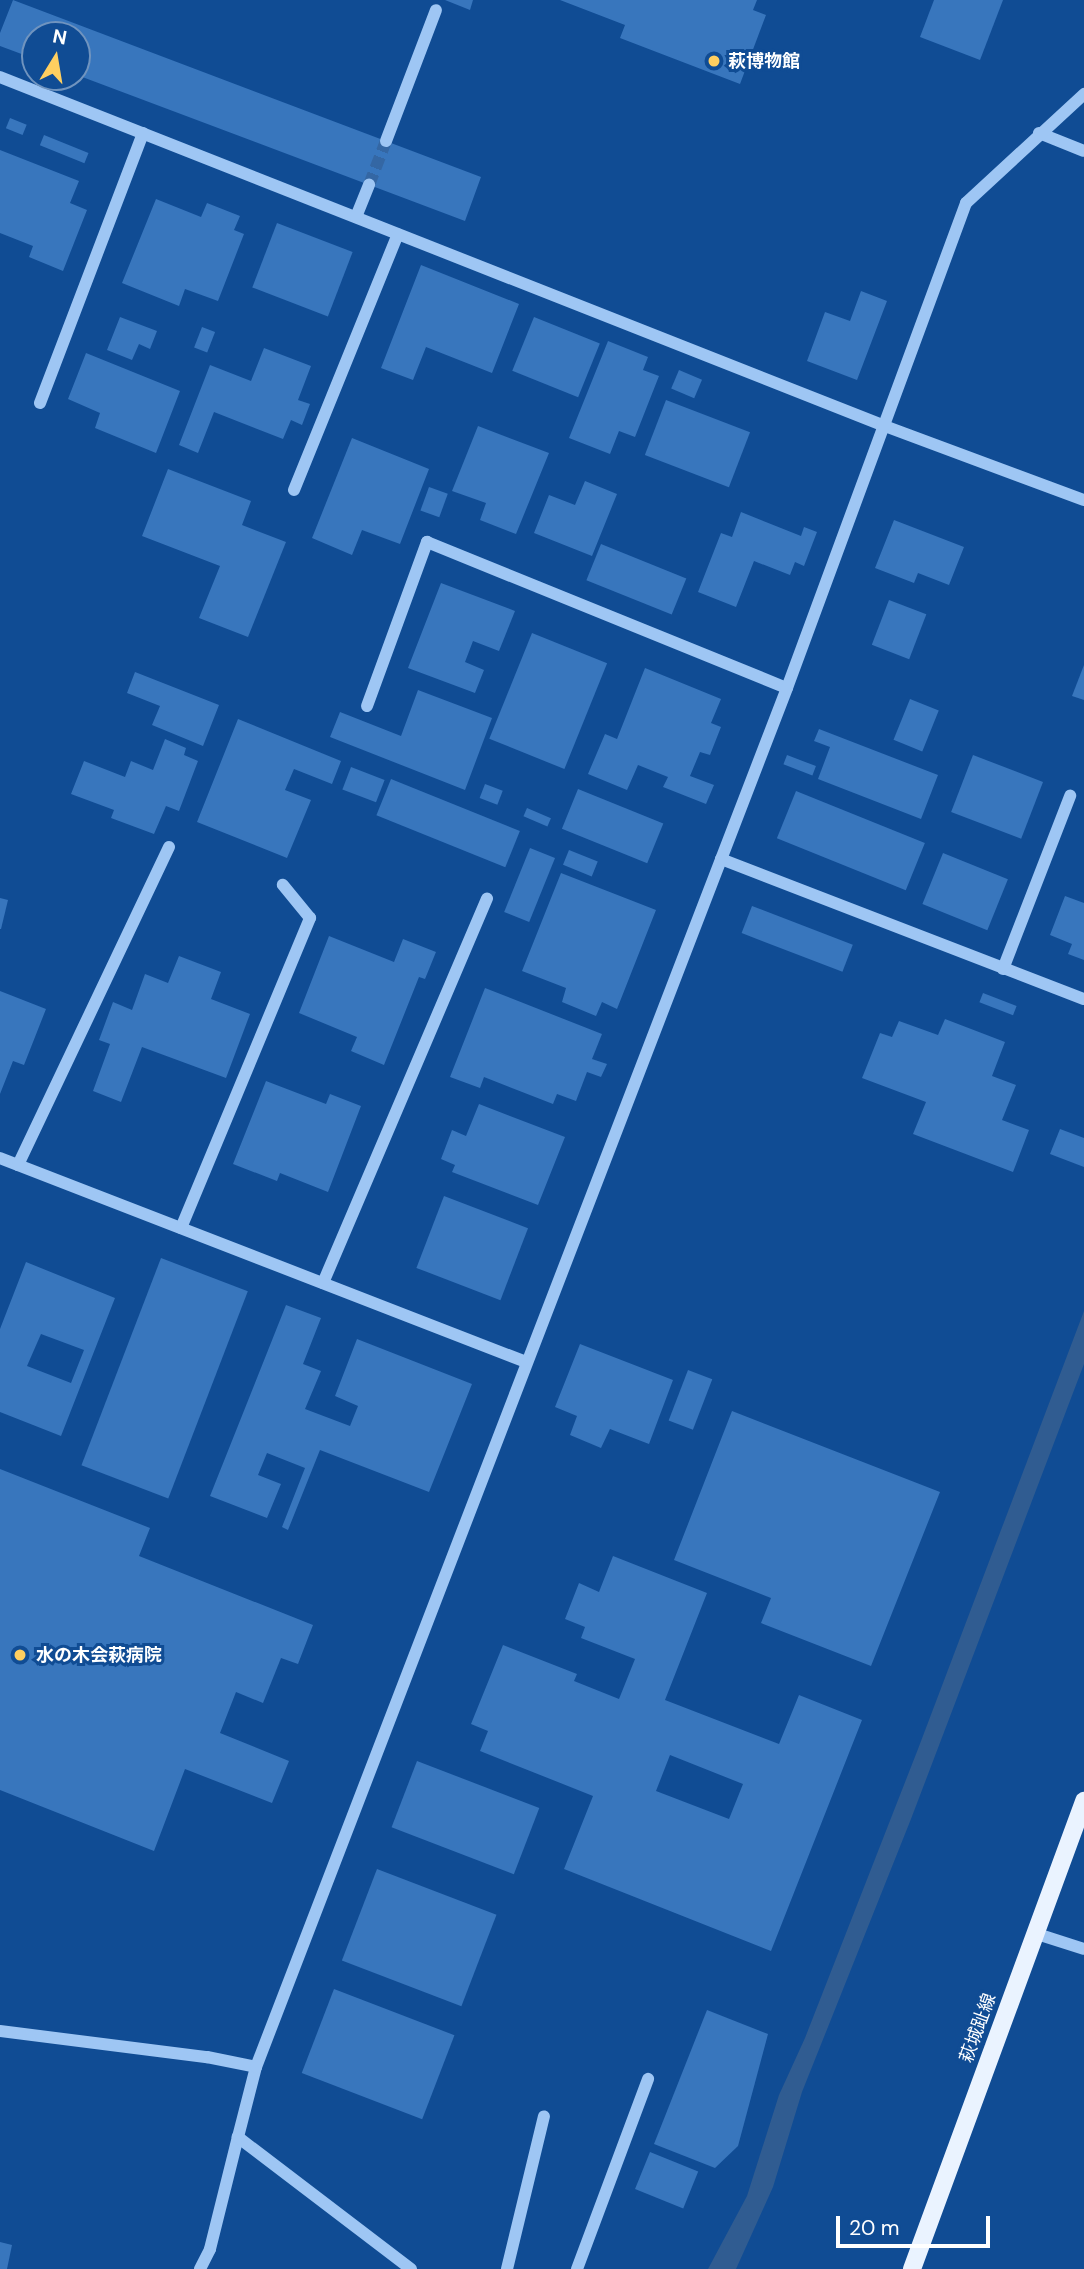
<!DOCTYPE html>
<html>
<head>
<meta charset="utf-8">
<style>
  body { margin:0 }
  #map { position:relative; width:1084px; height:2269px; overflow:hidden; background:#104c94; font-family:"DM Sans","Noto Sans JP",sans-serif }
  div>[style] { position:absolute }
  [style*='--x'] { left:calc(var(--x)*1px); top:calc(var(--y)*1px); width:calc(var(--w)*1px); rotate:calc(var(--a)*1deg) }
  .water>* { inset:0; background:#305c91 }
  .building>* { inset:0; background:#3876bd; transform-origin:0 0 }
  .minor-tunnel>* { height:12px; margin-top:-6px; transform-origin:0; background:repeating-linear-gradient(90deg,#3467a4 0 12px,transparent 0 18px) }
  .minor>* { height:12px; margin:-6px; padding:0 6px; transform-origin:6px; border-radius:6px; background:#9ec6f4 }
  .major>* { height:18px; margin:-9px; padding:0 9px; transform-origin:9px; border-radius:9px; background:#eaf3ff }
  .dots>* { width:19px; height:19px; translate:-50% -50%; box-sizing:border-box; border:4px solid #104c94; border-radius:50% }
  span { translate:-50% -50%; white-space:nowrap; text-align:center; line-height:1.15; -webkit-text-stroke:6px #104c94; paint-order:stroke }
  .poi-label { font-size:18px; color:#fff; font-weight:700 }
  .left { translate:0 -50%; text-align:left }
  .street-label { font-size:18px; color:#fff }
  .north { position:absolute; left:21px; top:21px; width:70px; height:70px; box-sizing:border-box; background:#104c94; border:2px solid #7094bf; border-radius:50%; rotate:11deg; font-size:19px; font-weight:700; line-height:28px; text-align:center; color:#fff }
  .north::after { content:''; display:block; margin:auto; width:24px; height:32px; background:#ffcf60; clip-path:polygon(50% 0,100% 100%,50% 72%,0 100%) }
  .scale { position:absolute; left:836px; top:2216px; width:154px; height:32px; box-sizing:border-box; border:4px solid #fff; border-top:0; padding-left:9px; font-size:21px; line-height:24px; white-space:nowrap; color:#fff; -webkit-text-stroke:5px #104c94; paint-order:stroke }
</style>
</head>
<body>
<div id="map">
  <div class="water">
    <i style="clip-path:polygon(1084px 1311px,1084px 1364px,911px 1819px,802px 2092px,773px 2187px,736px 2269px,708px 2269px,747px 2196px,779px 2095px,805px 2038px,918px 1749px)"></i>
  </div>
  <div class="building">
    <i style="clip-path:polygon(13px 0,481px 177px,465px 221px,77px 75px,77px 35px,35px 35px,35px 59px,0 46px,0 33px)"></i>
    <i style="clip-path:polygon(445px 0,473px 0,470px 10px)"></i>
    <i style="clip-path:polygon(560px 0,757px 0,753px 10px,766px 15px,740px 84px,620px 38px,625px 25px)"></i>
    <i style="clip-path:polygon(934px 0,1003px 0,980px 60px,920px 37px)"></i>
    <i style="left:10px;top:118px;width:18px;height:11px;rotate:22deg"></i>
    <i style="left:44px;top:135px;width:48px;height:11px;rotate:22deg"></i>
    <i style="clip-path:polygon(0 150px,79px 181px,70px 203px,87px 210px,63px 271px,29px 257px,33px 246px,0 233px)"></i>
    <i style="clip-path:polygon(156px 199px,201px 217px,207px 203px,240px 216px,234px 230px,244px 234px,218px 301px,185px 289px,179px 306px,122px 283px)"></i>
    <i style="left:277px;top:223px;width:81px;height:69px;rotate:21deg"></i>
    <i style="clip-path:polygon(421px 265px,519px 304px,492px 373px,426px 347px,413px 380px,381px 368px)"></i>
    <i style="clip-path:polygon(861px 291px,887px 301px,857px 380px,807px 361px,825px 312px,850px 321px)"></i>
    <i style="clip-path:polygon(120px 317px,157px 331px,150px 349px,139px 344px,132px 360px,107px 350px)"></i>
    <i style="left:534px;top:317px;width:71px;height:58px;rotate:22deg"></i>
    <i style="left:202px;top:327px;width:14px;height:22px;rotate:21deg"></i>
    <i style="clip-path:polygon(608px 341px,648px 357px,643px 370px,659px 376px,635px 437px,619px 431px,610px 454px,569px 438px)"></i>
    <i style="clip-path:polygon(264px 348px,311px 366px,298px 400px,310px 404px,302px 425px,291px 420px,283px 439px,214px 412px,198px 453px,179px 445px,210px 365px,251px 381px)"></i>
    <i style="clip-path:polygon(86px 353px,180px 391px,156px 453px,95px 428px,100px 413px,68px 399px)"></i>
    <i style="left:679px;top:370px;width:25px;height:20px;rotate:23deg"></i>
    <i style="left:666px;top:400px;width:90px;height:59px;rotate:21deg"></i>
    <i style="clip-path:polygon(478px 426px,549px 453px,516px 534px,480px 520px,486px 503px,452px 491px)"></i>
    <i style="clip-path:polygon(352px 438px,429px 469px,400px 544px,362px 530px,352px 555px,312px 538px)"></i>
    <i style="clip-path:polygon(168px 469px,251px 501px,242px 525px,286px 542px,248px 637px,199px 618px,220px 566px,142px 536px)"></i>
    <i style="clip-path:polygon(585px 481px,617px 494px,592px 556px,534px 533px,549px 495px,575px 505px)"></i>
    <i style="left:429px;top:487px;width:20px;height:25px;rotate:20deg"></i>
    <i style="clip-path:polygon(741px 512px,801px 536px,804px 527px,817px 532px,804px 566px,795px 562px,790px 575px,754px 561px,736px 607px,698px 592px,721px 533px,732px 537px)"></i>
    <i style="clip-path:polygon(894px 520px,964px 547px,949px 585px,918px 573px,914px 583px,875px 568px)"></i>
    <i style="left:601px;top:544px;width:92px;height:39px;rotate:22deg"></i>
    <i style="clip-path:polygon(441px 583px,515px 611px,499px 651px,473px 641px,465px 662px,484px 670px,475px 693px,408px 668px)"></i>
    <i style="left:889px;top:600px;width:40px;height:48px;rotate:21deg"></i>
    <i style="left:532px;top:633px;width:81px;height:114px;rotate:22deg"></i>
    <i style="clip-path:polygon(1084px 665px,1084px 700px,1072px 696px)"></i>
    <i style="clip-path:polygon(645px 668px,721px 699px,711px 723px,721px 727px,710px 755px,700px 752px,690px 776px,714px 785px,706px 804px,663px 787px,668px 777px,638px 765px,627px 790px,588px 774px,605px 734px,617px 739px)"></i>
    <i style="clip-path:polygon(135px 672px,219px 705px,203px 746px,152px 725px,160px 706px,127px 693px)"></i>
    <i style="clip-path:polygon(418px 690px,492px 718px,465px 790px,330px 737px,340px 712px,401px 736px)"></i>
    <i style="left:910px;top:699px;width:31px;height:44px;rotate:22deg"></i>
    <i style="clip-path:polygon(238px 719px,341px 761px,332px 784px,294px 769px,285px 790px,311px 800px,287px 858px,197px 822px)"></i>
    <i style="clip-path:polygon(819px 729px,938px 775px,921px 819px,818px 779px,830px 747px,814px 741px)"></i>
    <i style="clip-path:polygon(165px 739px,186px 748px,184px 755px,198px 761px,179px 811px,166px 806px,154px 834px,111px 818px,114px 810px,71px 794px,84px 761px,125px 777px,131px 761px,153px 770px)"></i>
    <i style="left:787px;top:755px;width:31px;height:10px;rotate:21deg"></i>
    <i style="left:973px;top:755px;width:75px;height:61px;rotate:21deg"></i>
    <i style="left:351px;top:767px;width:36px;height:24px;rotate:21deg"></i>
    <i style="left:391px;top:779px;width:139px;height:39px;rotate:22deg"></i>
    <i style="left:485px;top:784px;width:19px;height:15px;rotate:21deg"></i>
    <i style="left:578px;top:789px;width:92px;height:43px;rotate:22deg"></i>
    <i style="left:796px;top:791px;width:139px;height:51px;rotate:22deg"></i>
    <i style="left:527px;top:808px;width:26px;height:9px;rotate:23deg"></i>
    <i style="left:530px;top:848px;width:27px;height:69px;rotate:22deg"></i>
    <i style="left:569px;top:850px;width:31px;height:16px;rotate:22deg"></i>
    <i style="left:943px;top:853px;width:70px;height:55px;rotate:22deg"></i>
    <i style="clip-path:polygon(561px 873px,656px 910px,617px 1009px,602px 1002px,596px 1016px,562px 1002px,566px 988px,522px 971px)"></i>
    <i style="clip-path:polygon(1065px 896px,1084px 903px,1084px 960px,1068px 954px,1072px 944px,1050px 935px)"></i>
    <i style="clip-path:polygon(0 898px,8px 900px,1px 929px,0 929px)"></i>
    <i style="left:752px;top:906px;width:108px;height:29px;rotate:21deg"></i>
    <i style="clip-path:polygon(329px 936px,394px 962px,403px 939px,436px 952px,425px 979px,419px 977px,384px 1065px,351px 1051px,357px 1037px,299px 1013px)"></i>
    <i style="clip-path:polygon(179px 956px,221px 972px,211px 999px,250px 1014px,226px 1078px,142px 1047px,121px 1102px,93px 1091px,110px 1044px,99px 1040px,113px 1002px,132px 1010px,145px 974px,168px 983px)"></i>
    <i style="clip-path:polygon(485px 988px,602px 1034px,592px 1059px,607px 1064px,601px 1077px,587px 1072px,576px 1101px,557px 1094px,553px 1104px,484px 1077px,480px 1088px,450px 1077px)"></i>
    <i style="clip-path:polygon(0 991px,46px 1009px,24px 1065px,13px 1061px,0 1094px)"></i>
    <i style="left:983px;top:993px;width:36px;height:10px;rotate:21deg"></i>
    <i style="clip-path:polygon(945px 1019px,1005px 1042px,992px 1076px,1016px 1085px,1002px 1120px,1029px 1130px,1013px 1172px,913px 1134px,926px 1102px,862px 1078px,880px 1033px,892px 1037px,899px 1021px,938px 1035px)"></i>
    <i style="clip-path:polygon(266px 1081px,326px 1104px,330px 1094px,361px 1106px,328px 1192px,280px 1173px,277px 1181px,233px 1164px)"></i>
    <i style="clip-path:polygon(479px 1104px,565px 1137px,538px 1205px,452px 1172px,455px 1165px,441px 1159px,452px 1130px,466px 1136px)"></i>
    <i style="clip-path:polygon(1060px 1129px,1084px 1138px,1084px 1167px,1050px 1154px)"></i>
    <i style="left:444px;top:1196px;width:90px;height:77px;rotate:21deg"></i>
    <i style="left:161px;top:1258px;width:93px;height:222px;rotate:21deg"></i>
    <i style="clip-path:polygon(evenodd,26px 1262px,115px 1298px,61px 1436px,0 1412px,0 1329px,26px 1262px,41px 1334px,84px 1350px,71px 1383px,27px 1366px,41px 1334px)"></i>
    <i style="clip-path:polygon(286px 1305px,321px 1318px,303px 1364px,321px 1371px,305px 1409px,350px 1426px,358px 1406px,335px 1396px,357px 1339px,472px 1384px,429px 1492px,320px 1450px,288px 1530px,282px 1527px,305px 1468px,267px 1453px,258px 1475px,281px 1484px,267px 1518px,210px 1496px)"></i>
    <i style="clip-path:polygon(580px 1344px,673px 1380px,649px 1444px,610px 1429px,601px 1448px,570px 1435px,577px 1416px,555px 1407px)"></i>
    <i style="left:688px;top:1370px;width:26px;height:54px;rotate:21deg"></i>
    <i style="clip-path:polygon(732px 1411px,940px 1492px,871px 1666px,761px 1623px,771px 1598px,674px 1560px)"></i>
    <i style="clip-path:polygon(0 1469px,150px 1528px,139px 1556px,313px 1625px,298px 1664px,281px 1658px,263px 1703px,236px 1692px,220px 1733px,289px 1761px,272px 1803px,185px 1769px,154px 1851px,0 1790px)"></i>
    <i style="clip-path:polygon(evenodd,613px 1556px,707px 1593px,665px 1700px,779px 1744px,799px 1695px,862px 1720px,771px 1951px,564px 1869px,593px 1796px,480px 1751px,488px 1731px,471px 1724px,503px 1645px,577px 1674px,574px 1681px,619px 1699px,635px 1659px,581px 1638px,585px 1627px,565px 1619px,579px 1583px,599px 1592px,613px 1556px,670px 1755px,743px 1784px,729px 1819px,656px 1791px,670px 1755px)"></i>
    <i style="left:417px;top:1761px;width:131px;height:71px;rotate:21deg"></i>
    <i style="left:377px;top:1869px;width:128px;height:98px;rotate:21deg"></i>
    <i style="left:334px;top:1989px;width:129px;height:90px;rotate:21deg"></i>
    <i style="clip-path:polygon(707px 2010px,768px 2034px,738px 2146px,715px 2168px,654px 2144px)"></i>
    <i style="left:650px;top:2152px;width:52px;height:40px;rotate:22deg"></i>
    <i style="clip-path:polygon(0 2242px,12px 2245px,7px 2269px,0 2269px)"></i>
  </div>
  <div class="minor-tunnel">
    <i style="--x:369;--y:185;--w:47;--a:-68.9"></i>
  </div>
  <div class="minor">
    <i style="--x:0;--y:77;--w:948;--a:21.53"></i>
    <i style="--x:882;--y:425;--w:215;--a:20.4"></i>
    <i style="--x:1039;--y:133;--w:48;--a:21.8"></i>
    <i style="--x:386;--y:141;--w:140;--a:-69.1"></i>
    <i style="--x:356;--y:217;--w:35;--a:-68"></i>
    <i style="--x:40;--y:403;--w:289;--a:-69.1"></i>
    <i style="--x:294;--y:490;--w:276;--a:-67.9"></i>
    <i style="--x:367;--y:706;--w:175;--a:-69.9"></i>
    <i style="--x:427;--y:542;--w:388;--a:22.1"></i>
    <i style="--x:721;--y:859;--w:389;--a:21.1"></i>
    <i style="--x:1003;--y:969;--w:186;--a:-68.8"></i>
    <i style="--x:0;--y:1158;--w:564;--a:21.2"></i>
    <i style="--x:18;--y:1165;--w:352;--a:-64.6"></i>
    <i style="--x:181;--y:1228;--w:336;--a:-67.4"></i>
    <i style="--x:310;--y:918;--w:43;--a:-129.3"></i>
    <i style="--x:323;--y:1283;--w:418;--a:-66.9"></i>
    <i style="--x:1034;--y:1933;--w:52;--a:17.7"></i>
    <i style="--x:0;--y:2031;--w:209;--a:7.2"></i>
    <i style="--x:207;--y:2057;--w:50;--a:11.5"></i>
    <i style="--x:200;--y:2269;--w:22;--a:-63"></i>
    <i style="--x:210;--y:2249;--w:115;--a:-76"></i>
    <i style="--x:411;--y:2269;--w:218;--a:-142.7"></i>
    <i style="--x:238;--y:2137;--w:72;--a:-75.6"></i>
    <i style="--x:256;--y:2067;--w:1478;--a:-68.94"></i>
    <i style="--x:787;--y:688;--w:517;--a:-69.74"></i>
    <i style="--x:966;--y:203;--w:161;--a:-42.7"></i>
    <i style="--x:507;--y:2269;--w:157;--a:-76.4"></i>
    <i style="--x:577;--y:2269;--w:203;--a:-69.5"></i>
  </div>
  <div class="major">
    <i style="--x:912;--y:2269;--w:499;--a:-69.8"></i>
  </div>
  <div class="dots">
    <i style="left:714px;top:61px;background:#ffcf60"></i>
    <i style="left:20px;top:1655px;background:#ffcf60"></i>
  </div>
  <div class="poi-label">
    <span class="left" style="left:728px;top:61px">萩博物館</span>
    <span class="left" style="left:36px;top:1655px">水の木会萩病院</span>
  </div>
  <div class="street-label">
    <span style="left:978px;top:2028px;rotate:-70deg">萩城趾線</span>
  </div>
  <div class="north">N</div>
  <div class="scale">20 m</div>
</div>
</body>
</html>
